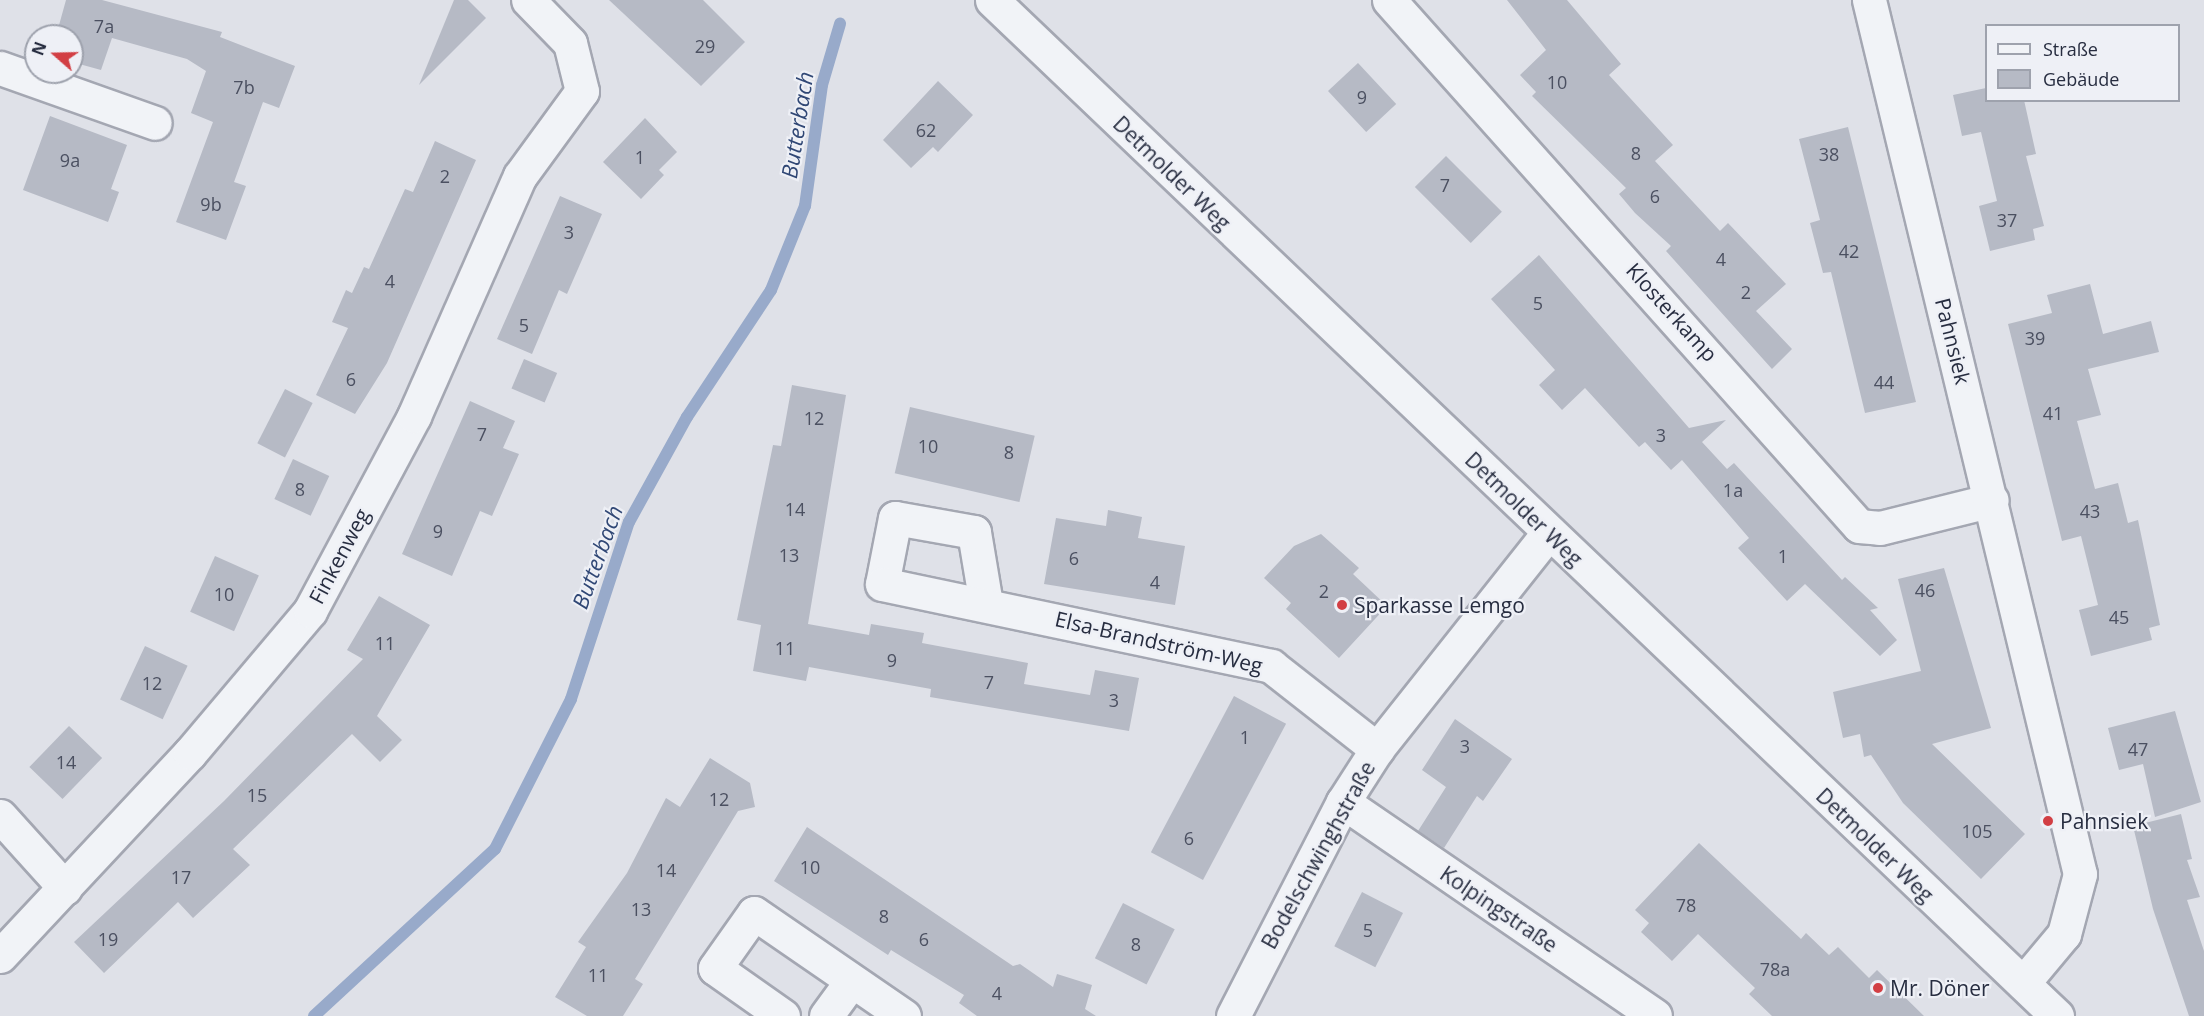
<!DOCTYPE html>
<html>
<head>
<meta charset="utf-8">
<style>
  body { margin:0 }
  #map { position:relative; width:2204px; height:1016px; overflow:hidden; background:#dfe1e8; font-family:"Open Sans",sans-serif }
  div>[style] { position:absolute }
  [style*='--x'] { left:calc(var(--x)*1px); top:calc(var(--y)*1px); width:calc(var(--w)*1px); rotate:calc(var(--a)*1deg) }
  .stream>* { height:12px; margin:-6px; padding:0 6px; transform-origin:6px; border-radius:6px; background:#98aaca }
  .building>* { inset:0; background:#b6bac5; transform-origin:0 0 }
  .roads { filter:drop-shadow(2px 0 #a4a7b2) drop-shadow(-2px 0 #a4a7b2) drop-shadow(0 2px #a4a7b2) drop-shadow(0 -2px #a4a7b2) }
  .minor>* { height:33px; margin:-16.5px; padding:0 16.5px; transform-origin:16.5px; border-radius:16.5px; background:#f1f3f7 }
  .tertiary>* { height:33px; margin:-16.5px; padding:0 16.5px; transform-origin:16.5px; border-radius:16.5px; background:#f1f3f7 }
  .dots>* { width:16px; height:16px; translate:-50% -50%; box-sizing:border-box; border:3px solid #eef0f6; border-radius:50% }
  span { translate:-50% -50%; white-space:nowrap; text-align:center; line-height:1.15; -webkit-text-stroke:4.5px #eef0f6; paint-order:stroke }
  .number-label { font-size:18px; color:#4b5061 }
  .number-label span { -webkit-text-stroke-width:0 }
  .street-label { font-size:21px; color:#272d40 }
  .poi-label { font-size:21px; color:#272d40 }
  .left { translate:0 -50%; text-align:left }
  .water-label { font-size:22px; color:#304775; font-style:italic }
  .legend { position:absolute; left:1985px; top:24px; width:195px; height:78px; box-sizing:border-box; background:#eef0f6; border:2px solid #9ea2ad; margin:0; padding:8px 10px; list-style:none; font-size:18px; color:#272d40 }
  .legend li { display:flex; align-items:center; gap:12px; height:30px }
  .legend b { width:30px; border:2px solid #9ea2ad }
  .north { position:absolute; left:24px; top:24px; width:60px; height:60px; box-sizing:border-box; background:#eef0f6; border:2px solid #9ea2ad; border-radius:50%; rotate:290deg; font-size:16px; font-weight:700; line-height:24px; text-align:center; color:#272d40 }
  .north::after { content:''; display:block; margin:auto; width:21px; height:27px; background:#d23f44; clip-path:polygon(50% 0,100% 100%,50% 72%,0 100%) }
</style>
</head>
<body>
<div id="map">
  <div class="stream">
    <i style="--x:314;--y:1016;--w:246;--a:-42.7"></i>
    <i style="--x:495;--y:849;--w:168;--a:-63.1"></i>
    <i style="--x:571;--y:699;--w:186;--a:-71.9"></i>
    <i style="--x:629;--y:522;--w:120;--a:-61.1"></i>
    <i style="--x:687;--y:417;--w:152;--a:-56.5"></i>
    <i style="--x:771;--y:290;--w:91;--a:-68"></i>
    <i style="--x:805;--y:206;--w:122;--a:-82"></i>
    <i style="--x:822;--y:85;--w:64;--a:-73.6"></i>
  </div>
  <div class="building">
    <i style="clip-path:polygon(66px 0,102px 0,222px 32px,220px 37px,295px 66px,279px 108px,263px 102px,234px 182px,246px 186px,226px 240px,176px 222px,213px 122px,191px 113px,206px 71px,187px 59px,112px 38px,101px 70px,72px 62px,72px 36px,56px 36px)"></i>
    <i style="clip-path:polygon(454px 0,468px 0,486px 18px,419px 85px)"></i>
    <i style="clip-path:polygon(609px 0,703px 0,745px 42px,701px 86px)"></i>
    <i style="clip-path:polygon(1507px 0,1567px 0,1621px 64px,1609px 75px,1673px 145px,1655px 161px,1720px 231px,1728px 223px,1786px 284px,1756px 311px,1792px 349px,1772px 369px,1666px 251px,1671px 246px,1635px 213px,1619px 194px,1626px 188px,1532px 96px,1536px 92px,1520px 75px,1546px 50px)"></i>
    <i style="left:1358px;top:63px;width:56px;height:41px;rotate:47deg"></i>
    <i style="clip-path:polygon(938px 81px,973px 115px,938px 152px,933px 147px,911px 168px,883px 140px)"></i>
    <i style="clip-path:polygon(1986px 88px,1986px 100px,2024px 100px,2036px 154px,2026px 156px,2044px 226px,2033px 229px,2035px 240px,1990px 251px,1979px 206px,1997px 201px,1981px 132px,1962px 136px,1953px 95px)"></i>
    <i style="clip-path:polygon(50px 116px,127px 145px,111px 189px,119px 192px,108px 222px,23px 190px)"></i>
    <i style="clip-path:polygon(645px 118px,677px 152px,659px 170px,664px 175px,641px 199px,603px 162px)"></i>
    <i style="clip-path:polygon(1848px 127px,1916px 402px,1865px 413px,1831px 272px,1823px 273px,1810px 223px,1820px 220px,1799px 139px)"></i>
    <i style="clip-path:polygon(435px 141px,476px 160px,387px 363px,355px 414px,316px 395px,348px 328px,332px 322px,346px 290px,352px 293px,364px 267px,369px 269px,405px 189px,413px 192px)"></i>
    <i style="left:1446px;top:156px;width:79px;height:44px;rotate:45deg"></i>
    <i style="clip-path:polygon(560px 196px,602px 214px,567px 294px,559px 290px,532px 354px,497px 339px)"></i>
    <i style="clip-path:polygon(1539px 255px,1689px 428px,1726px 420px,1702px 442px,1727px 469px,1734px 463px,1842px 580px,1845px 577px,1878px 608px,1870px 610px,1897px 640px,1880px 656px,1805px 584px,1787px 601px,1738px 548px,1749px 538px,1682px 460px,1671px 470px,1645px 442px,1639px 447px,1585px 388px,1562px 410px,1539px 385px,1555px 370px,1491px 299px)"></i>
    <i style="clip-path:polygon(2090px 284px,2103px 334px,2151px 321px,2159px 352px,2088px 369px,2101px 415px,2077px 421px,2095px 489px,2118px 483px,2128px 523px,2138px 520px,2160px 625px,2149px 628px,2152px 640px,2091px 656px,2079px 610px,2098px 605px,2081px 536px,2062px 541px,2008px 324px,2052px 313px,2047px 295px)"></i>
    <i style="left:524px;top:359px;width:36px;height:32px;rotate:23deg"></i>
    <i style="clip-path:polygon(792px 385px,846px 395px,808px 624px,869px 635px,871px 624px,924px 633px,922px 643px,1028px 663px,1024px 684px,1090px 695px,1095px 670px,1139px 678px,1129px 731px,930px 697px,931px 689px,809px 667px,806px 681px,753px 671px,761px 625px,737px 620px,773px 445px,781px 446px)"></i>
    <i style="left:285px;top:389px;width:31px;height:61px;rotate:27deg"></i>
    <i style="clip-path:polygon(470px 401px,515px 421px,503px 448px,519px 454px,492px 516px,480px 511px,452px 576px,402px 554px)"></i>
    <i style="left:910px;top:407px;width:128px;height:68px;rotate:13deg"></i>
    <i style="left:293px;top:459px;width:40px;height:44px;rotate:25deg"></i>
    <i style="clip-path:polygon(1108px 510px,1142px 517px,1138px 538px,1185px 546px,1175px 605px,1044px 584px,1056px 518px,1106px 526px)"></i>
    <i style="clip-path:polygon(1321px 534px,1359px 568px,1353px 574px,1387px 606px,1339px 658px,1286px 609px,1291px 603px,1264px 578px,1294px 546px)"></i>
    <i style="left:215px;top:556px;width:48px;height:61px;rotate:24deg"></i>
    <i style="clip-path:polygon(1944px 568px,1991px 728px,1932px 744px,2025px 834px,1981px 879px,1903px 803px,1871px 755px,1864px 757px,1860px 734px,1843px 738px,1833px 692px,1921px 671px,1898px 579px)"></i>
    <i style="clip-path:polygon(379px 596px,430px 625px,377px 716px,402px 740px,380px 762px,352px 734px,233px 849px,250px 865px,193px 918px,178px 902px,104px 973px,74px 942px,224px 801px,363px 659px,347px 650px)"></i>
    <i style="left:145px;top:646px;width:47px;height:59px;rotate:25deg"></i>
    <i style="left:1234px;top:696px;width:59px;height:177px;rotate:28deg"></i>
    <i style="clip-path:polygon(2175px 711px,2201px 802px,2155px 817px,2143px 764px,2119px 770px,2108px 728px)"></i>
    <i style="clip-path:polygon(1455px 719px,1512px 759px,1483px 801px,1477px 796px,1444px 848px,1418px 831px,1446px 787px,1422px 770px)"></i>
    <i style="left:69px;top:726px;width:46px;height:57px;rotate:44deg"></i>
    <i style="clip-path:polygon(710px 758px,750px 783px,755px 807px,738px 811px,635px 979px,643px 984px,623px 1016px,587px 1016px,555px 997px,586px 947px,578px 942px,627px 873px,666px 798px,680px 807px)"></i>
    <i style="clip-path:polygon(2181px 814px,2192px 859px,2187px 860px,2200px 897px,2187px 900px,2204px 951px,2204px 1016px,2189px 1016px,2153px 909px,2133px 826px)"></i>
    <i style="clip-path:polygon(807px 827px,1013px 966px,1020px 964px,1053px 987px,1057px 974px,1092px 985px,1085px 1009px,1096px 1016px,977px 1016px,959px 1003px,964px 995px,891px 950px,888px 955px,774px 881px)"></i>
    <i style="clip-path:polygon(1699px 843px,1801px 939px,1806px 933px,1829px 955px,1838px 947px,1869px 978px,1877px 970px,1924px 1016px,1772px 1016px,1749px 994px,1755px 988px,1698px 934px,1672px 961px,1641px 932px,1649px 923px,1635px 910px)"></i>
    <i style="left:1362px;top:892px;width:46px;height:61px;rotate:27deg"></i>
    <i style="left:1123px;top:903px;width:58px;height:62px;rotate:27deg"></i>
  </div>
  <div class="roads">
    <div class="minor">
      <i style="--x:1389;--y:0;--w:705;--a:48.22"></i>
      <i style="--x:1859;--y:526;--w:21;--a:5"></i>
      <i style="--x:1880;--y:528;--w:115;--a:-14"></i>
      <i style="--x:1869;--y:0;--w:899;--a:76.43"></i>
      <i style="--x:2080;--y:874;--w:62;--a:104.9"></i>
      <i style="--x:2064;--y:934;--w:64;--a:129.9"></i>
      <i style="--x:0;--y:68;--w:164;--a:19.5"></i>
      <i style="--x:986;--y:604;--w:73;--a:-99.5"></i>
      <i style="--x:974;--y:532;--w:80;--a:-170"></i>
      <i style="--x:895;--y:518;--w:67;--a:101.1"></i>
      <i style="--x:882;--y:584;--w:398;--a:11.9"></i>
      <i style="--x:1271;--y:666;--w:135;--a:38.1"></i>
      <i style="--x:1343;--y:802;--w:378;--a:34.4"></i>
      <i style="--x:0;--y:816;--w:97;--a:47.9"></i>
      <i style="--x:0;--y:956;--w:278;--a:-46.9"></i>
      <i style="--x:190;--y:753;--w:186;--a:-49.8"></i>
      <i style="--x:310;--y:611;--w:221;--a:-61.9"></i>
      <i style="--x:414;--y:416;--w:262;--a:-66.2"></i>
      <i style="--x:520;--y:176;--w:105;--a:-53.9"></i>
      <i style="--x:582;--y:91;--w:49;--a:-104"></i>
      <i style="--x:570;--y:43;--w:60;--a:-134.3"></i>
      <i style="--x:783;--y:1016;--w:83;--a:-144.8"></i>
      <i style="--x:715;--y:968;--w:67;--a:-54.7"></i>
      <i style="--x:754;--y:913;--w:182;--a:34.5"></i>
      <i style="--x:826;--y:1016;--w:41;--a:-54"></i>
      <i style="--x:1233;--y:1016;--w:241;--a:-62.8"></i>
      <i style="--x:1343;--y:802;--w:63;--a:-57.3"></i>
      <i style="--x:1377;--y:749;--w:277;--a:-51.6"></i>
    </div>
    <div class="tertiary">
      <i style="--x:992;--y:0;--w:1472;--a:43.65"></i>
    </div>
  </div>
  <div class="dots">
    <i style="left:1342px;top:605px;background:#d23f44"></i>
    <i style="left:2048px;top:821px;background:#d23f44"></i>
    <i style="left:1878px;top:988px;background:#d23f44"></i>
  </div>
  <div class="number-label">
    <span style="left:104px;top:26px">7a</span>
    <span style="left:705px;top:46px">29</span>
    <span style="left:1557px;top:82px">10</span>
    <span style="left:244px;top:87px">7b</span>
    <span style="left:1362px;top:97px">9</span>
    <span style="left:926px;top:130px">62</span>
    <span style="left:1636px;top:153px">8</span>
    <span style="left:1829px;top:154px">38</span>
    <span style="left:640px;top:157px">1</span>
    <span style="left:70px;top:160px">9a</span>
    <span style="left:445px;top:176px">2</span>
    <span style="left:1445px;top:185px">7</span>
    <span style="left:1655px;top:196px">6</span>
    <span style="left:211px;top:204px">9b</span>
    <span style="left:2007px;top:220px">37</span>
    <span style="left:569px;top:232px">3</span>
    <span style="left:1849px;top:251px">42</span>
    <span style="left:1721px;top:259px">4</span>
    <span style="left:390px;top:281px">4</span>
    <span style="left:1746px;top:292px">2</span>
    <span style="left:1538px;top:303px">5</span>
    <span style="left:524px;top:325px">5</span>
    <span style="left:2035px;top:338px">39</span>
    <span style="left:351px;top:379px">6</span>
    <span style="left:1884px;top:382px">44</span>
    <span style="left:2053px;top:413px">41</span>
    <span style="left:814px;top:418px">12</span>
    <span style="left:482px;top:434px">7</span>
    <span style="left:1661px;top:435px">3</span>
    <span style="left:928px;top:446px">10</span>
    <span style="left:1009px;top:452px">8</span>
    <span style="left:300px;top:489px">8</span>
    <span style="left:1733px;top:490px">1a</span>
    <span style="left:795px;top:509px">14</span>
    <span style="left:2090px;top:511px">43</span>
    <span style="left:438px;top:531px">9</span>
    <span style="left:789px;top:555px">13</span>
    <span style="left:1783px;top:556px">1</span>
    <span style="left:1074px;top:558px">6</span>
    <span style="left:1155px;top:582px">4</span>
    <span style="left:1925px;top:590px">46</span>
    <span style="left:1324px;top:591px">2</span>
    <span style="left:224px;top:594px">10</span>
    <span style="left:2119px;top:617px">45</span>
    <span style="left:385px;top:643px">11</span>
    <span style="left:785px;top:648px">11</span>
    <span style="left:892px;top:660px">9</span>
    <span style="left:989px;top:682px">7</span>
    <span style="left:152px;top:683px">12</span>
    <span style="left:1114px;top:700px">3</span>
    <span style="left:1245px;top:737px">1</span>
    <span style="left:1465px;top:746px">3</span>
    <span style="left:2138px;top:749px">47</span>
    <span style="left:66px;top:762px">14</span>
    <span style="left:257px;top:795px">15</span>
    <span style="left:719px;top:799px">12</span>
    <span style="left:1977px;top:831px">105</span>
    <span style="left:1189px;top:838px">6</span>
    <span style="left:810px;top:867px">10</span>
    <span style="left:666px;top:870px">14</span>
    <span style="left:181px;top:877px">17</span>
    <span style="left:1686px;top:905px">78</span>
    <span style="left:641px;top:909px">13</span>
    <span style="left:884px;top:916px">8</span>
    <span style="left:1368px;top:930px">5</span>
    <span style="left:108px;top:939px">19</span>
    <span style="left:924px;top:939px">6</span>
    <span style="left:1136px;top:944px">8</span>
    <span style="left:1775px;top:969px">78a</span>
    <span style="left:598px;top:975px">11</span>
    <span style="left:997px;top:993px">4</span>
  </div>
  <div class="street-label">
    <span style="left:1172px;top:173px;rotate:44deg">Detmolder Weg</span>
    <span style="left:1672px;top:312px;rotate:48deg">Klosterkamp</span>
    <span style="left:1953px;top:341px;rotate:76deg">Pahnsiek</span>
    <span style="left:1524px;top:509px;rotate:44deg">Detmolder Weg</span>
    <span style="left:339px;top:556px;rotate:-62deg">Finkenweg</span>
    <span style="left:1159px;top:642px;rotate:13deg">Elsa-Brandström-Weg</span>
    <span style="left:1875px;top:845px;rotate:44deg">Detmolder Weg</span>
    <span style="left:1318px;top:855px;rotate:-61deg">Bodelschwinghstraße</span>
    <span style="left:1499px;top:909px;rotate:34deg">Kolpingstraße</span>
  </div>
  <div class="poi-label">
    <span class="left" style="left:1354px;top:605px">Sparkasse Lemgo</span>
    <span class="left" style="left:2060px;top:821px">Pahnsiek</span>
    <span class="left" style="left:1890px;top:988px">Mr. Döner</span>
  </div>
  <div class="water-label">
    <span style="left:797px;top:125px;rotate:-81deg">Butterbach</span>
    <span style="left:597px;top:557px;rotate:-70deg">Butterbach</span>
  </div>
  <ul class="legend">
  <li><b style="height:8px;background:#f1f3f7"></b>Straße</li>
  <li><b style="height:16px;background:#b6bac5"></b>Gebäude</li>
  </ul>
  <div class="north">N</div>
</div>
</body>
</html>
